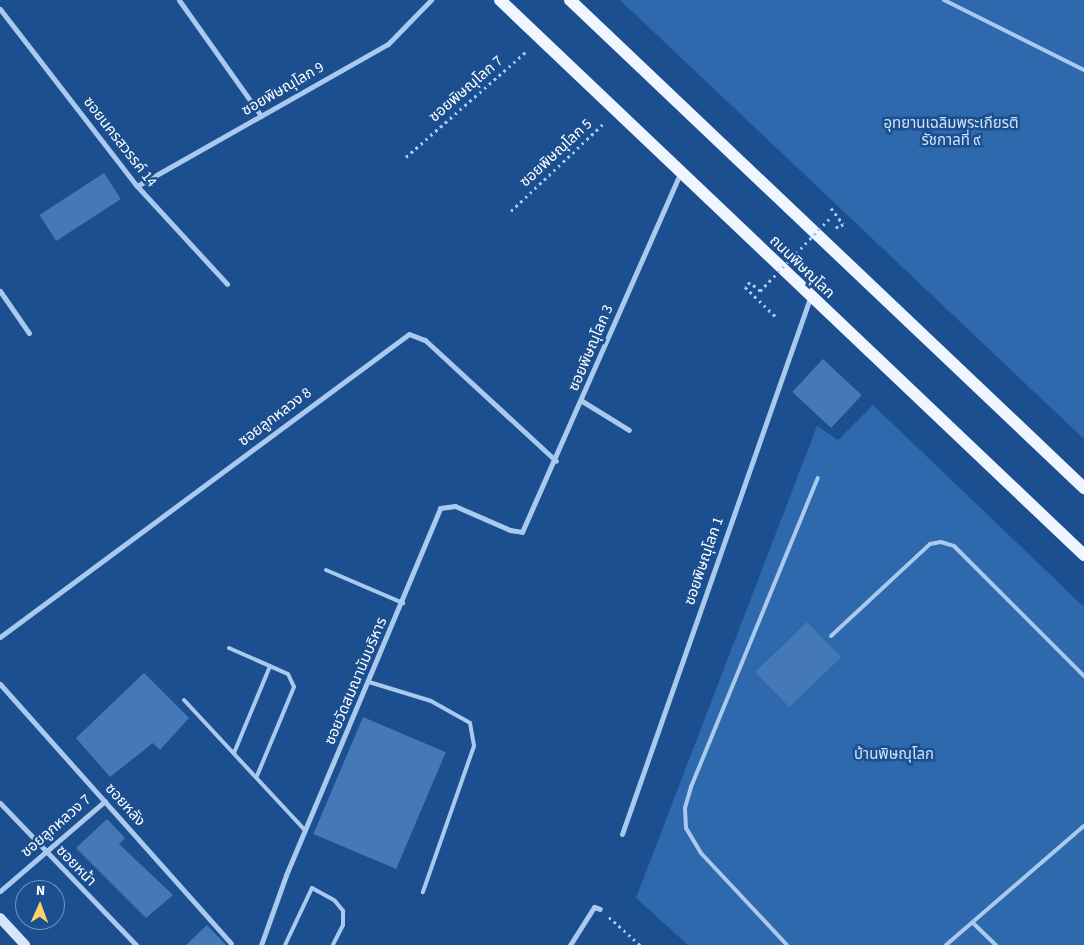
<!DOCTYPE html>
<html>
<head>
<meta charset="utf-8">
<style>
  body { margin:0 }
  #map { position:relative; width:1084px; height:945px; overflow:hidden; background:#1b4f8f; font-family:"Source Sans 3","Noto Sans Thai",sans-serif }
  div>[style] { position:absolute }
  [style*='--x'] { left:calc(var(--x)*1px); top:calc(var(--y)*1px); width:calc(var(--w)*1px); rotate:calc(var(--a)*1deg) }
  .green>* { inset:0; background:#2e69ad }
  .building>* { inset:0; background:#4478b7; transform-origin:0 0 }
  .path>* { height:3px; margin-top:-1.5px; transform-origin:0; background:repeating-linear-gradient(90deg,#a9c9ee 0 2.5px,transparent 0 6.5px) }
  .lane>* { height:4px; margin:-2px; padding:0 2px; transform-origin:2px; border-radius:2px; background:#a9c9ee }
  .street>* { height:5px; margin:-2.5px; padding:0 2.5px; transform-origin:2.5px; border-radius:2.5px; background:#a9c9ee }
  .secondary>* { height:10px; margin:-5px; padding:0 5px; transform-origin:5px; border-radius:5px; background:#d6e6fa }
  .primary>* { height:12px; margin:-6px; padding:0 6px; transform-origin:6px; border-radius:6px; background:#f0f6ff }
  .path-bridge>* { height:3px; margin-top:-1.5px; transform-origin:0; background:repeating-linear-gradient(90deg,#a9c9ee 0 2.5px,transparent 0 6.5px) }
  span { translate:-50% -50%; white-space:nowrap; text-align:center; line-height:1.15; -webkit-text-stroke:5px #1b4f8f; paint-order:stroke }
  .street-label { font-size:15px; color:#fff }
  .park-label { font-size:15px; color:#cfe3fa }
  .north { position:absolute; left:15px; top:880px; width:50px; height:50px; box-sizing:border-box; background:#1b4f8f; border:1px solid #7695bc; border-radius:50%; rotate:2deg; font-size:14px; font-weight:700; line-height:20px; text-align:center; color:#fff }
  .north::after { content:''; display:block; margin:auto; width:18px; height:22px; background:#ffd166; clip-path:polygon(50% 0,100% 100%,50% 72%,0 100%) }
</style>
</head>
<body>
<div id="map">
  <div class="green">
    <i style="clip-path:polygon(620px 0,1084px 0,1084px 439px)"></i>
    <i style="clip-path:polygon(873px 405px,1084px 607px,1084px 945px,688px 945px,636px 898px,817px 426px,838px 440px)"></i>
  </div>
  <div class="building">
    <i style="left:104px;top:173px;width:31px;height:77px;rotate:57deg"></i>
    <i style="left:823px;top:359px;width:53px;height:45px;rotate:43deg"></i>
    <i style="left:807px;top:622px;width:49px;height:72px;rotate:46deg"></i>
    <i style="clip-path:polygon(144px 673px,189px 718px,160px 750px,153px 743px,110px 777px,76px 738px)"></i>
    <i style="left:363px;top:717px;width:90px;height:127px;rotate:23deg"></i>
    <i style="clip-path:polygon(107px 819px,125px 838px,119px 844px,173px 895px,146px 918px,76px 848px)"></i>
    <i style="clip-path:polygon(207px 925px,226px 945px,186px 945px)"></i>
  </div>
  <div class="path">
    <i style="--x:406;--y:157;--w:162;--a:-41.3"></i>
    <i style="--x:831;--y:208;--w:20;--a:53"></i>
    <i style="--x:843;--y:224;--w:6;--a:141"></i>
    <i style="--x:838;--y:228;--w:3;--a:-135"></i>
    <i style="--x:511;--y:211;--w:129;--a:-43.4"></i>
    <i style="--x:760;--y:291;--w:13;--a:-138"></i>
    <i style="--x:750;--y:282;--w:7;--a:135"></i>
    <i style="--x:745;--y:287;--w:42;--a:44"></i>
    <i style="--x:609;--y:917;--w:42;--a:42.1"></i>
  </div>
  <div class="lane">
    <i style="--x:944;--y:0;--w:157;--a:26.6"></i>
    <i style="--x:326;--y:570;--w:84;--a:23.2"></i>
    <i style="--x:831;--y:636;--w:135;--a:-42.9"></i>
    <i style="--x:930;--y:544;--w:11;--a:-10"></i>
    <i style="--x:941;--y:542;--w:14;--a:17"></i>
    <i style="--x:954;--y:546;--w:184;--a:45"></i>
    <i style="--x:229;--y:648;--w:64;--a:23.8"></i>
    <i style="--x:288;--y:674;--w:14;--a:65"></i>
    <i style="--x:294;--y:687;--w:96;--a:112.6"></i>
    <i style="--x:369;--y:682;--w:65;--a:17"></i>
    <i style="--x:431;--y:701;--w:45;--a:29.4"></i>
    <i style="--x:470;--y:723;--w:23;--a:80"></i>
    <i style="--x:474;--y:746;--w:155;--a:109.3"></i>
    <i style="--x:184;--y:700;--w:178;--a:47.1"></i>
    <i style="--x:234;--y:753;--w:94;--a:-67.5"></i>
    <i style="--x:973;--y:923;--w:32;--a:44"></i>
    <i style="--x:285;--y:945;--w:63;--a:-64.7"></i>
    <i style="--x:312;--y:888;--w:26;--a:29"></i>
    <i style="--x:335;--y:901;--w:13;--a:51"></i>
    <i style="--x:343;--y:911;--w:14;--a:90"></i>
    <i style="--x:343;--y:925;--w:22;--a:117"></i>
    <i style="--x:787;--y:945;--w:126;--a:-133.1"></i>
    <i style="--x:701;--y:853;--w:29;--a:-121"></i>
    <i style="--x:686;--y:828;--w:20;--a:-93"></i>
    <i style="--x:685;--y:808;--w:22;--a:-74"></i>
    <i style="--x:691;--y:787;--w:334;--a:-67.7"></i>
    <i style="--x:946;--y:945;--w:182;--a:-40.8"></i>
  </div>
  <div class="street">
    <i style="--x:179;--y:0;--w:142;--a:54.7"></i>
    <i style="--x:0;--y:9;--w:224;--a:52.3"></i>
    <i style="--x:137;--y:186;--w:133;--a:47.4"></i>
    <i style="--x:137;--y:186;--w:288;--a:-29.5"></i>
    <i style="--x:388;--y:44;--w:62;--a:-45.7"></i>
    <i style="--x:0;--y:291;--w:51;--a:55.4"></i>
    <i style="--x:582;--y:401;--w:55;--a:31.7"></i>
    <i style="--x:0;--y:637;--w:509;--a:-36.53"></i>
    <i style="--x:409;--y:334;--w:17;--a:21"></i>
    <i style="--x:425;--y:340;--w:178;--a:42.7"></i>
    <i style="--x:0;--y:684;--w:347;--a:48.3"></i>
    <i style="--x:0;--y:803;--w:197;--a:46.2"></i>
    <i style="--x:622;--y:834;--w:568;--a:-70.67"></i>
    <i style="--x:0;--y:891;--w:138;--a:-40.6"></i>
    <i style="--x:261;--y:945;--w:74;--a:-70.3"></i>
    <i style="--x:286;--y:875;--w:398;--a:-67.2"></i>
    <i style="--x:440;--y:508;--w:15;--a:-8"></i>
    <i style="--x:455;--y:506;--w:60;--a:23.6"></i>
    <i style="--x:510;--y:530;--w:12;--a:9"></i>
    <i style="--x:522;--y:532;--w:392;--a:-66.2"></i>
    <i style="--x:570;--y:945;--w:45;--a:-57.7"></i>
    <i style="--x:594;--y:907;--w:6;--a:18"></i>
  </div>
  <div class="secondary">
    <i style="--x:0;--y:918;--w:37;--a:47"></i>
  </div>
  <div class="primary">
    <i style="--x:500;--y:0;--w:806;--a:43.54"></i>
    <i style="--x:570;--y:0;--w:709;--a:43.51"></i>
  </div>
  <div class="path-bridge">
    <i style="--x:760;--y:291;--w:100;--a:-46.2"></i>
  </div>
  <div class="street-label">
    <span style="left:283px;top:89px;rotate:-30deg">ซอยพิษณุโลก 9</span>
    <span style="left:466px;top:89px;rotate:-41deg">ซอยพิษณุโลก 7</span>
    <span style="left:120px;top:142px;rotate:52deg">ซอยนครสวรรค์ 14</span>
    <span style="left:556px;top:153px;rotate:-43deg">ซอยพิษณุโลก 5</span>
    <span style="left:802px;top:267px;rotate:44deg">ถนนพิษณุโลก</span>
    <span style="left:591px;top:348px;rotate:-67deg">ซอยพิษณุโลก 3</span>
    <span style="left:275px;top:417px;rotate:-37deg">ซอยลูกหลวง 8</span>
    <span style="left:704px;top:561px;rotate:-71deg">ซอยพิษณุโลก 1</span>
    <span style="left:356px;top:681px;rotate:-67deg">ซอยวัดสมณานัมบริหาร</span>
    <span style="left:125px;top:805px;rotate:48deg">ซอยหลัง</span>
    <span style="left:56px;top:826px;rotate:-41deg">ซอยลูกหลวง 7</span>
    <span style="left:76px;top:866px;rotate:46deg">ซอยหน้า</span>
  </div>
  <div class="park-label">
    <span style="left:951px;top:132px">อุทยานเฉลิมพระเกียรติ<br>รัชกาลที่ ๙</span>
    <span style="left:894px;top:755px">บ้านพิษณุโลก</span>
  </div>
  <div class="north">N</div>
</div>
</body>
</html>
